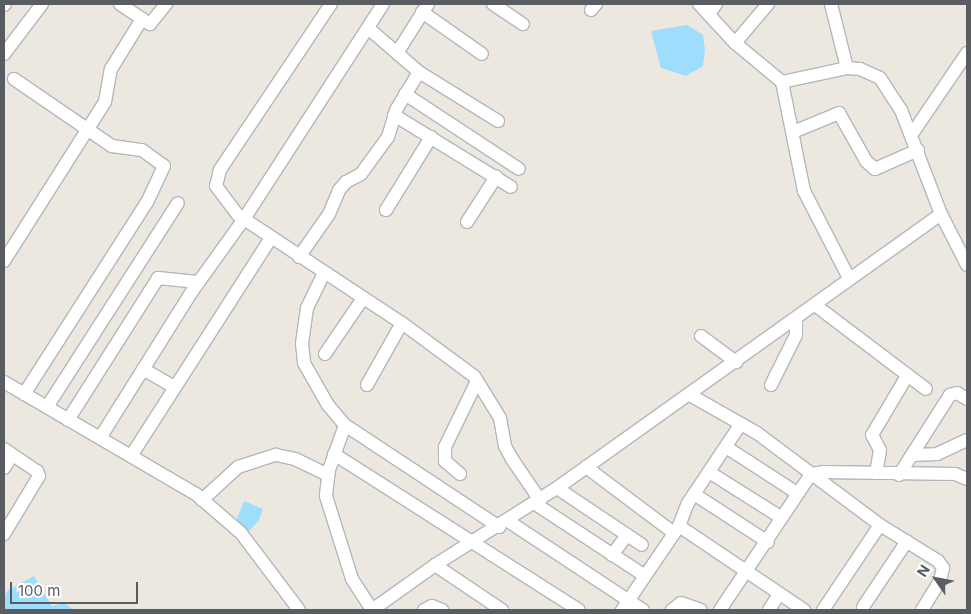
<!DOCTYPE html>
<html>
<head>
<meta charset="utf-8">
<style>
  body { margin:0 }
  #map { position:relative; width:971px; height:614px; overflow:hidden; background:#ece8e0; font-family:Inter,sans-serif }
  div>[style] { position:absolute }
  [style*='--x'] { left:calc(var(--x)*1px); top:calc(var(--y)*1px); width:calc(var(--w)*1px); rotate:calc(var(--a)*1deg) }
  .water>* { inset:0; background:#9fddfd }
  .roads { filter:drop-shadow(1px 0 #b3b7bb) drop-shadow(-1px 0 #b3b7bb) drop-shadow(0 1px #b3b7bb) drop-shadow(0 -1px #b3b7bb) }
  .minor>* { height:12px; margin:-6px; padding:0 6px; transform-origin:6px; border-radius:6px; background:#fff }
  span { translate:-50% -50%; white-space:nowrap; text-align:center; line-height:1.15; -webkit-text-stroke:4px #fff; paint-order:stroke }
  .frame { position:absolute; inset:0; border:5px solid #595d61; pointer-events:none }
  .north { position:absolute; left:911px; top:554px; width:50px; height:50px; -webkit-text-stroke:4px #fff; paint-order:stroke; rotate:303deg; font-size:14px; font-weight:700; line-height:20px; text-align:center; color:#595d61 }
  .north::after { content:''; display:block; margin:auto; width:18px; height:22px; background:#595d61; clip-path:polygon(50% 0,100% 100%,50% 72%,0 100%) }
  .scale { position:absolute; left:10px; top:582px; width:128px; height:22px; box-sizing:border-box; border:2px solid #595d61; border-top:0; padding-left:6px; font-size:15px; line-height:18px; white-space:nowrap; color:#595d61; -webkit-text-stroke:4px #fff; paint-order:stroke }
</style>
</head>
<body>
<div id="map">
  <div class="water">
    <i style="clip-path:polygon(687px 25px,703px 35px,705px 50px,703px 66px,686px 76px,661px 68px,651px 31px)"></i>
    <i style="clip-path:polygon(244px 501px,263px 509px,259px 520px,249px 531px,240px 529px,236px 521px)"></i>
    <i style="clip-path:polygon(34px 576px,52px 606px,64px 603px,73px 609px,4px 610px,4px 596px,8px 590px)"></i>
  </div>
  <div class="roads">
    <div class="minor">
      <i style="--x:120;--y:4;--w:36;--a:34"></i>
      <i style="--x:150;--y:24;--w:26;--a:-51"></i>
      <i style="--x:331;--y:4;--w:200;--a:123.8"></i>
      <i style="--x:220;--y:170;--w:16;--a:104"></i>
      <i style="--x:216;--y:186;--w:36;--a:53"></i>
      <i style="--x:238;--y:215;--w:196;--a:33.4"></i>
      <i style="--x:402;--y:323;--w:89;--a:36.4"></i>
      <i style="--x:474;--y:376;--w:49;--a:58.2"></i>
      <i style="--x:500;--y:418;--w:28;--a:80"></i>
      <i style="--x:505;--y:446;--w:15;--a:62"></i>
      <i style="--x:512;--y:459;--w:50;--a:55.7"></i>
      <i style="--x:493;--y:4;--w:36;--a:34"></i>
      <i style="--x:699;--y:4;--w:53;--a:47.3"></i>
      <i style="--x:735;--y:43;--w:61;--a:39.7"></i>
      <i style="--x:782;--y:82;--w:66;--a:-12.2"></i>
      <i style="--x:847;--y:68;--w:13;--a:4"></i>
      <i style="--x:860;--y:69;--w:22;--a:24"></i>
      <i style="--x:880;--y:78;--w:38;--a:57"></i>
      <i style="--x:901;--y:110;--w:111;--a:69"></i>
      <i style="--x:941;--y:214;--w:57;--a:63"></i>
      <i style="--x:831;--y:4;--w:66;--a:76"></i>
      <i style="--x:4;--y:5;--w:1;--a:-45"></i>
      <i style="--x:591;--y:10;--w:8;--a:-50"></i>
      <i style="--x:422;--y:12;--w:73;--a:35"></i>
      <i style="--x:709;--y:14;--w:12;--a:-55"></i>
      <i style="--x:368;--y:28;--w:67;--a:40.8"></i>
      <i style="--x:419;--y:72;--w:93;--a:31.8"></i>
      <i style="--x:735;--y:43;--w:51;--a:-49.8"></i>
      <i style="--x:397;--y:53;--w:58;--a:-57.7"></i>
      <i style="--x:4;--y:54;--w:63;--a:-52.8"></i>
      <i style="--x:14;--y:79;--w:119;--a:34.4"></i>
      <i style="--x:112;--y:146;--w:30;--a:8"></i>
      <i style="--x:142;--y:150;--w:27;--a:36"></i>
      <i style="--x:164;--y:166;--w:40;--a:115"></i>
      <i style="--x:147;--y:202;--w:228;--a:122.6"></i>
      <i style="--x:782;--y:82;--w:111;--a:78.6"></i>
      <i style="--x:804;--y:191;--w:98;--a:62.7"></i>
      <i style="--x:405;--y:94;--w:136;--a:33.3"></i>
      <i style="--x:394;--y:115;--w:137;--a:31.6"></i>
      <i style="--x:793;--y:132;--w:50;--a:-22.4"></i>
      <i style="--x:839;--y:113;--w:55;--a:60.6"></i>
      <i style="--x:866;--y:161;--w:12;--a:42"></i>
      <i style="--x:875;--y:169;--w:47;--a:-23.8"></i>
      <i style="--x:912;--y:134;--w:98;--a:-55.8"></i>
      <i style="--x:386;--y:210;--w:86;--a:-58.3"></i>
      <i style="--x:467;--y:222;--w:54;--a:-57.2"></i>
      <i style="--x:299;--y:257;--w:52;--a:-55.1"></i>
      <i style="--x:329;--y:214;--w:26;--a:-67"></i>
      <i style="--x:339;--y:190;--w:11;--a:-49"></i>
      <i style="--x:346;--y:182;--w:17;--a:-28"></i>
      <i style="--x:361;--y:174;--w:46;--a:-53.9"></i>
      <i style="--x:388;--y:137;--w:28;--a:-73"></i>
      <i style="--x:396;--y:110;--w:44;--a:-58.8"></i>
      <i style="--x:4;--y:261;--w:188;--a:-57.6"></i>
      <i style="--x:105;--y:102;--w:34;--a:-80"></i>
      <i style="--x:111;--y:69;--w:59;--a:-58.2"></i>
      <i style="--x:324;--y:273;--w:39;--a:116"></i>
      <i style="--x:307;--y:308;--w:35;--a:98"></i>
      <i style="--x:302;--y:343;--w:20;--a:84"></i>
      <i style="--x:304;--y:363;--w:48;--a:60.3"></i>
      <i style="--x:328;--y:405;--w:26;--a:50"></i>
      <i style="--x:345;--y:425;--w:185;--a:33.5"></i>
      <i style="--x:815;--y:305;--w:139;--a:37.1"></i>
      <i style="--x:701;--y:336;--w:44;--a:36.6"></i>
      <i style="--x:325;--y:354;--w:68;--a:-55.8"></i>
      <i style="--x:143;--y:369;--w:36;--a:30"></i>
      <i style="--x:4;--y:382;--w:224;--a:30.3"></i>
      <i style="--x:197;--y:495;--w:58;--a:40.8"></i>
      <i style="--x:241;--y:533;--w:96;--a:53"></i>
      <i style="--x:367;--y:385;--w:71;--a:-60.6"></i>
      <i style="--x:771;--y:385;--w:56;--a:-63.4"></i>
      <i style="--x:796;--y:335;--w:15;--a:-90"></i>
      <i style="--x:690;--y:395;--w:77;--a:29.6"></i>
      <i style="--x:757;--y:433;--w:154;--a:36.8"></i>
      <i style="--x:880;--y:525;--w:68;--a:31.8"></i>
      <i style="--x:938;--y:561;--w:9;--a:54"></i>
      <i style="--x:943;--y:568;--w:13;--a:103"></i>
      <i style="--x:940;--y:581;--w:34;--a:122"></i>
      <i style="--x:47;--y:407;--w:242;--a:-57.3"></i>
      <i style="--x:68;--y:420;--w:168;--a:-57.6"></i>
      <i style="--x:158;--y:278;--w:40;--a:5.7"></i>
      <i style="--x:345;--y:425;--w:48;--a:109.6"></i>
      <i style="--x:329;--y:470;--w:26;--a:97"></i>
      <i style="--x:326;--y:496;--w:87;--a:72.6"></i>
      <i style="--x:352;--y:579;--w:37;--a:57"></i>
      <i style="--x:100;--y:438;--w:175;--a:-57.9"></i>
      <i style="--x:193;--y:290;--w:87;--a:-54.3"></i>
      <i style="--x:244;--y:219;--w:256;--a:-57.1"></i>
      <i style="--x:726;--y:447;--w:85;--a:32.9"></i>
      <i style="--x:4;--y:449;--w:40;--a:34"></i>
      <i style="--x:37;--y:471;--w:5;--a:68"></i>
      <i style="--x:39;--y:476;--w:68;--a:121.1"></i>
      <i style="--x:334;--y:454;--w:290;--a:32.5"></i>
      <i style="--x:912;--y:455;--w:25;--a:-2"></i>
      <i style="--x:937;--y:454;--w:33;--a:-25"></i>
      <i style="--x:131;--y:456;--w:259;--a:-57.3"></i>
      <i style="--x:586;--y:467;--w:110;--a:36.9"></i>
      <i style="--x:4;--y:468;--w:15;--a:-58"></i>
      <i style="--x:709;--y:472;--w:86;--a:32.2"></i>
      <i style="--x:876;--y:473;--w:23;--a:-80"></i>
      <i style="--x:880;--y:450;--w:17;--a:-118"></i>
      <i style="--x:872;--y:435;--w:69;--a:-59.3"></i>
      <i style="--x:460;--y:474;--w:20;--a:-139"></i>
      <i style="--x:445;--y:461;--w:14;--a:-90"></i>
      <i style="--x:445;--y:447;--w:73;--a:-64.1"></i>
      <i style="--x:899;--y:475;--w:95;--a:-57.5"></i>
      <i style="--x:950;--y:395;--w:7;--a:-16"></i>
      <i style="--x:957;--y:393;--w:12;--a:31"></i>
      <i style="--x:557;--y:488;--w:102;--a:33.8"></i>
      <i style="--x:694;--y:494;--w:88;--a:33"></i>
      <i style="--x:202;--y:500;--w:49;--a:-42.5"></i>
      <i style="--x:238;--y:467;--w:40;--a:-18"></i>
      <i style="--x:276;--y:455;--w:19;--a:12"></i>
      <i style="--x:295;--y:459;--w:37;--a:26"></i>
      <i style="--x:534;--y:503;--w:133;--a:33.3"></i>
      <i style="--x:508;--y:521;--w:162;--a:33.4"></i>
      <i style="--x:679;--y:526;--w:151;--a:33.9"></i>
      <i style="--x:612;--y:555;--w:25;--a:-53"></i>
      <i style="--x:435;--y:565;--w:81;--a:33.9"></i>
      <i style="--x:863;--y:607;--w:79;--a:-56.3"></i>
      <i style="--x:372;--y:610;--w:77;--a:-35.5"></i>
      <i style="--x:435;--y:565;--w:144;--a:-32.3"></i>
      <i style="--x:557;--y:488;--w:472;--a:-35.5"></i>
      <i style="--x:424;--y:610;--w:9;--a:-27"></i>
      <i style="--x:432;--y:606;--w:11;--a:22"></i>
      <i style="--x:622;--y:610;--w:102;--a:-55.8"></i>
      <i style="--x:679;--y:526;--w:25;--a:-69"></i>
      <i style="--x:688;--y:503;--w:94;--a:-56.3"></i>
      <i style="--x:672;--y:610;--w:11;--a:-38"></i>
      <i style="--x:681;--y:603;--w:21;--a:19"></i>
      <i style="--x:720;--y:610;--w:164;--a:-56.2"></i>
      <i style="--x:811;--y:474;--w:12;--a:-9"></i>
      <i style="--x:823;--y:472;--w:132;--a:0.9"></i>
      <i style="--x:955;--y:474;--w:13;--a:23"></i>
      <i style="--x:769;--y:610;--w:19;--a:-58"></i>
      <i style="--x:823;--y:610;--w:102;--a:-56.2"></i>
    </div>
  </div>
  <div class="frame"></div>
  <div class="north">N</div>
  <div class="scale">100 m</div>
</div>
</body>
</html>
